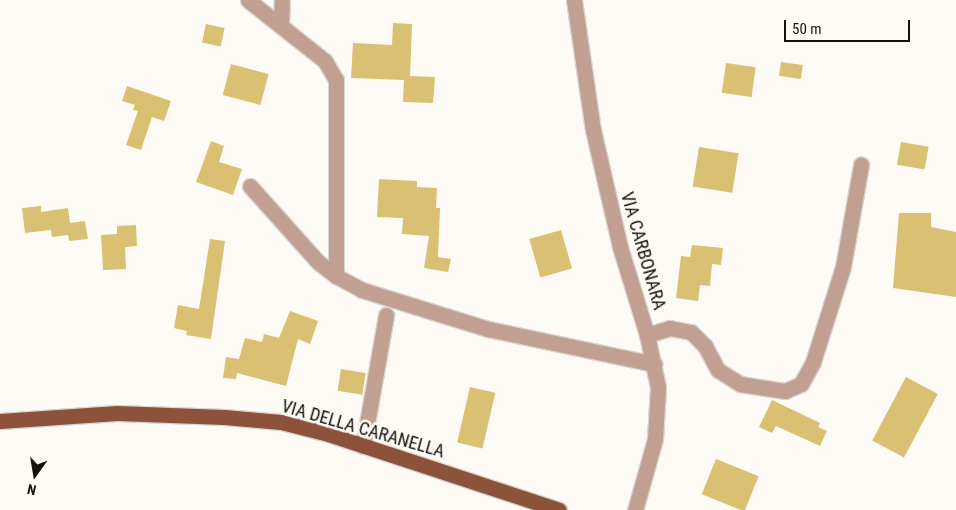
<!DOCTYPE html>
<html>
<head>
<meta charset="utf-8">
<style>
  body { margin:0 }
  #map { position:relative; width:956px; height:510px; overflow:hidden; background:#fefaf5; font-family:"Roboto Condensed",sans-serif }
  div>[style] { position:absolute }
  [style*='--x'] { left:calc(var(--x)*1px); top:calc(var(--y)*1px); width:calc(var(--w)*1px); rotate:calc(var(--a)*1deg) }
  .building>* { inset:0; background:#d9c073; transform-origin:0 0 }
  .roads { filter:drop-shadow(1px 0 #d9d5d0) drop-shadow(-1px 0 #d9d5d0) drop-shadow(0 1px #d9d5d0) drop-shadow(0 -1px #d9d5d0) }
  .minor>* { height:15px; margin:-7.5px; padding:0 7.5px; transform-origin:7.5px; border-radius:7.5px; background:#c19f91 }
  .major>* { height:15px; margin:-7.5px; padding:0 7.5px; transform-origin:7.5px; border-radius:7.5px; background:#8c523a }
  span { translate:-50% -50%; white-space:nowrap; text-align:center; line-height:1.15; -webkit-text-stroke:5px #fefaf5; paint-order:stroke }
  .street-label { font-size:18px; color:#16120e }
  .north { position:absolute; left:10px; top:450px; width:50px; height:50px; -webkit-text-stroke:4px #fefaf5; paint-order:stroke; rotate:193deg; font-size:14px; font-weight:700; line-height:20px; text-align:center; color:#16120e }
  .north::after { content:''; display:block; margin:auto; width:18px; height:22px; background:#16120e; clip-path:polygon(50% 0,100% 100%,50% 72%,0 100%) }
  .scale { position:absolute; left:784px; top:20px; width:126px; height:22px; box-sizing:border-box; border:2px solid #16120e; border-top:0; padding-left:6px; font-size:15px; line-height:18px; white-space:nowrap; color:#16120e; -webkit-text-stroke:4px #fefaf5; paint-order:stroke }
</style>
</head>
<body>
<div id="map">
  <div class="building">
    <i style="clip-path:polygon(393px 23px,412px 24px,410px 76px,435px 77px,433px 103px,403px 102px,404px 80px,351px 78px,353px 43px,392px 45px)"></i>
    <i style="left:206px;top:24px;width:19px;height:19px;rotate:12deg"></i>
    <i style="left:781px;top:62px;width:22px;height:14px;rotate:8deg"></i>
    <i style="left:726px;top:63px;width:30px;height:30px;rotate:8deg"></i>
    <i style="left:231px;top:64px;width:39px;height:32px;rotate:15deg"></i>
    <i style="clip-path:polygon(127px 86px,171px 101px,164px 121px,152px 117px,141px 150px,126px 145px,138px 111px,133px 110px,135px 105px,122px 101px)"></i>
    <i style="clip-path:polygon(211px 141px,224px 146px,219px 162px,242px 169px,233px 195px,196px 182px)"></i>
    <i style="left:901px;top:142px;width:28px;height:23px;rotate:10deg"></i>
    <i style="left:699px;top:147px;width:40px;height:40px;rotate:9deg"></i>
    <i style="clip-path:polygon(379px 179px,417px 181px,417px 187px,437px 188px,436px 208px,440px 208px,438px 257px,451px 259px,448px 272px,424px 268px,429px 236px,402px 234px,403px 218px,377px 217px)"></i>
    <i style="clip-path:polygon(41px 206px,41px 212px,68px 208px,70px 223px,85px 221px,88px 239px,69px 241px,68px 235px,52px 237px,51px 230px,25px 233px,22px 208px)"></i>
    <i style="clip-path:polygon(899px 213px,931px 213px,931px 227px,956px 232px,956px 297px,893px 288px)"></i>
    <i style="clip-path:polygon(136px 225px,137px 246px,125px 247px,126px 269px,103px 270px,101px 235px,117px 234px,117px 226px)"></i>
    <i style="left:561px;top:230px;width:40px;height:33px;rotate:74deg"></i>
    <i style="clip-path:polygon(210px 239px,225px 241px,211px 339px,186px 335px,187px 331px,174px 328px,178px 305px,199px 309px)"></i>
    <i style="clip-path:polygon(692px 245px,723px 248px,721px 265px,712px 264px,710px 286px,700px 285px,698px 301px,676px 298px,681px 256px,690px 257px)"></i>
    <i style="clip-path:polygon(290px 311px,318px 321px,310px 344px,298px 339px,286px 386px,237px 373px,236px 379px,223px 378px,226px 357px,239px 359px,245px 338px,262px 342px,264px 334px,279px 338px)"></i>
    <i style="left:341px;top:369px;width:25px;height:22px;rotate:9deg"></i>
    <i style="left:906px;top:377px;width:36px;height:72px;rotate:28deg"></i>
    <i style="left:470px;top:387px;width:26px;height:57px;rotate:13deg"></i>
    <i style="clip-path:polygon(772px 400px,820px 423px,818px 427px,827px 431px,820px 446px,776px 426px,772px 433px,759px 427px)"></i>
    <i style="left:716px;top:459px;width:46px;height:38px;rotate:22deg"></i>
  </div>
  <div class="roads">
    <div class="minor">
      <i style="--x:248;--y:0;--w:98;--a:38.4"></i>
      <i style="--x:325;--y:61;--w:22;--a:60"></i>
      <i style="--x:336;--y:80;--w:196;--a:90"></i>
      <i style="--x:336;--y:276;--w:30;--a:28"></i>
      <i style="--x:362;--y:290;--w:132;--a:17.2"></i>
      <i style="--x:488;--y:329;--w:170;--a:11.9"></i>
      <i style="--x:574;--y:0;--w:131;--a:81.7"></i>
      <i style="--x:593;--y:130;--w:120;--a:77"></i>
      <i style="--x:620;--y:247;--w:92;--a:72.9"></i>
      <i style="--x:647;--y:335;--w:53;--a:78.1"></i>
      <i style="--x:658;--y:387;--w:52;--a:93.3"></i>
      <i style="--x:655;--y:439;--w:74;--a:105.7"></i>
      <i style="--x:281;--y:25;--w:25;--a:-88"></i>
      <i style="--x:250;--y:186;--w:102;--a:48.2"></i>
      <i style="--x:318;--y:262;--w:23;--a:38"></i>
      <i style="--x:647;--y:335;--w:24;--a:-17"></i>
      <i style="--x:670;--y:328;--w:21;--a:11"></i>
      <i style="--x:691;--y:332;--w:20;--a:45"></i>
      <i style="--x:705;--y:346;--w:27;--a:62"></i>
      <i style="--x:718;--y:370;--w:26;--a:32"></i>
      <i style="--x:740;--y:384;--w:46;--a:8.8"></i>
      <i style="--x:785;--y:391;--w:17;--a:-24"></i>
      <i style="--x:801;--y:384;--w:25;--a:-61"></i>
      <i style="--x:813;--y:362;--w:100;--a:-72.5"></i>
      <i style="--x:843;--y:267;--w:104;--a:-80"></i>
      <i style="--x:363;--y:446;--w:133;--a:-80"></i>
    </div>
    <div class="major">
      <i style="--x:0;--y:421;--w:117;--a:-3.9"></i>
      <i style="--x:117;--y:413;--w:107;--a:2.1"></i>
      <i style="--x:224;--y:417;--w:57;--a:5"></i>
      <i style="--x:281;--y:422;--w:49;--a:14.3"></i>
      <i style="--x:328;--y:434;--w:243;--a:18.2"></i>
    </div>
  </div>
  <div class="street-label">
    <span style="left:643px;top:251px;rotate:74deg">VIA CARBONARA</span>
    <span style="left:363px;top:429px;rotate:16deg">VIA DELLA CARANELLA</span>
  </div>
  <div class="north">N</div>
  <div class="scale">50 m</div>
</div>
</body>
</html>
